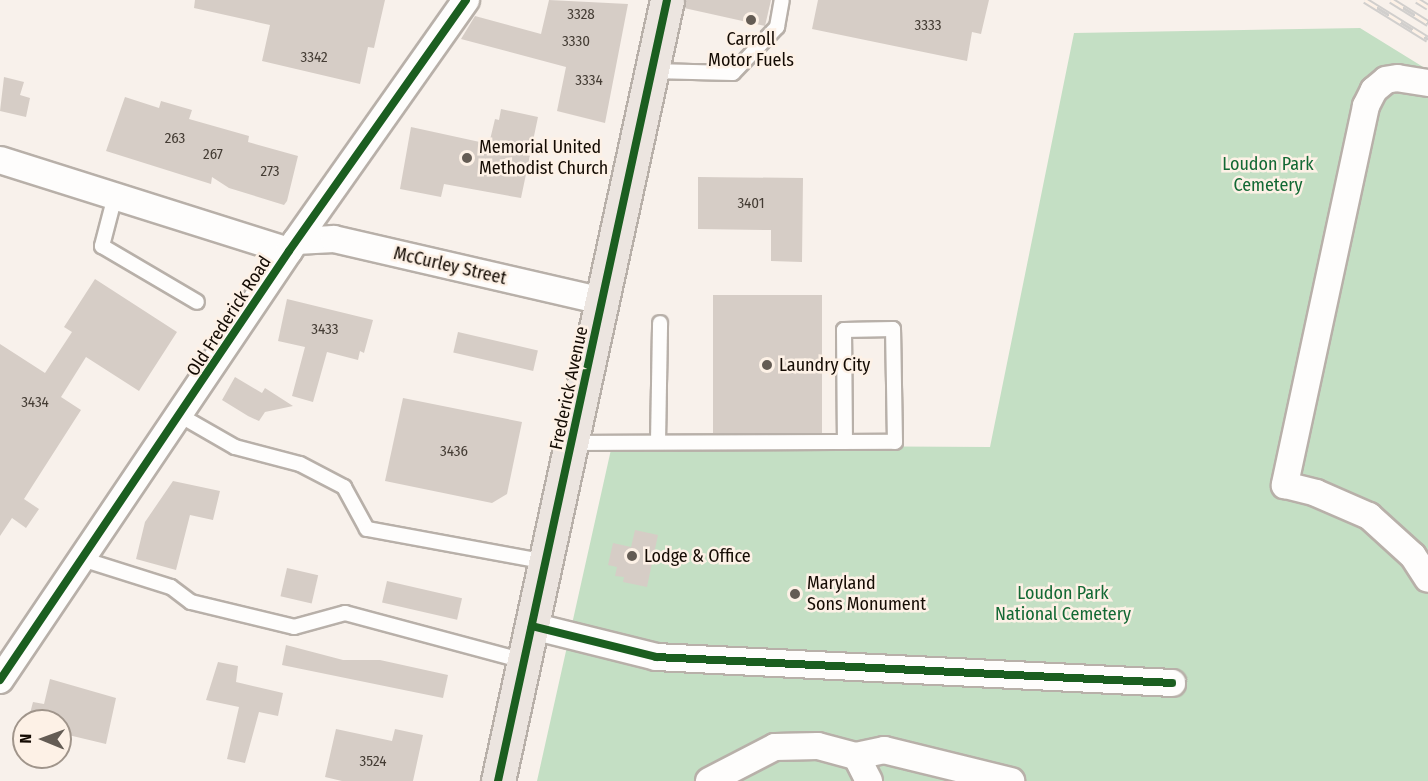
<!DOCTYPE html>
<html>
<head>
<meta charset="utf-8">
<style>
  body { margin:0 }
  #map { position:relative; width:1428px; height:781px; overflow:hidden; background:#f8f1eb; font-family:"Fira Sans Condensed",sans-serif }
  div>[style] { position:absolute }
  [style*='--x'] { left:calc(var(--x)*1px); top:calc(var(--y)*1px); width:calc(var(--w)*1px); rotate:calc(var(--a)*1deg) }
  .green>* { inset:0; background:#c4dfc4 }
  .building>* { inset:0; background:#d6cdc6; transform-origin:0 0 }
  .roads { filter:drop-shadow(2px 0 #b8b0a9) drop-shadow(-2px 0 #b8b0a9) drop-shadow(0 2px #b8b0a9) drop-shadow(0 -2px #b8b0a9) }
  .service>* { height:14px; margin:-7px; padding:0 7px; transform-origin:7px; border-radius:7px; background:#fefdfc }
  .minor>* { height:26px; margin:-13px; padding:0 13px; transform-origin:13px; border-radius:13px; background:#fefdfc }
  .primary>* { height:33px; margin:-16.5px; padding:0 16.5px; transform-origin:16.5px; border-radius:16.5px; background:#ece5e0 }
  .rail>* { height:7px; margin-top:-3.5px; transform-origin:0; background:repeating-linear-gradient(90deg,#fdf1e6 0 14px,#d1cfcd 0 28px); box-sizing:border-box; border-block:2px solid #d1cfcd }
  .cycleway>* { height:8px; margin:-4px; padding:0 4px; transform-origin:4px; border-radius:4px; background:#1b5e20 }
  .dots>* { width:16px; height:16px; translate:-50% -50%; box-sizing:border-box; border:3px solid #fdf1e6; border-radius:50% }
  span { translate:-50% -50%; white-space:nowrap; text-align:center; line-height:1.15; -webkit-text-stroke:5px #fdf1e6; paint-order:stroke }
  .number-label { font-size:15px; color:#443c34 }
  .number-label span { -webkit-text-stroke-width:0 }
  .poi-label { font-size:18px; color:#140b03 }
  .left { translate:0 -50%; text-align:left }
  .park-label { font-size:18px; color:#136934 }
  .street-label { font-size:18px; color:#140b03 }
  .north { position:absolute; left:12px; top:709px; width:60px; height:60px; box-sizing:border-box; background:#fdf1e6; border:2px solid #a0958b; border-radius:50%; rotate:271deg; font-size:16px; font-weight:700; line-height:24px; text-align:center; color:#140b03 }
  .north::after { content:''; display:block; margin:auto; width:21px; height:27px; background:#645c54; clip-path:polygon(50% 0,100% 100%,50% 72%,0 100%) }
</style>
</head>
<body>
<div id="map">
  <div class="green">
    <i style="clip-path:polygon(1360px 28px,1428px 70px,1428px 781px,537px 781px,612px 445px,990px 447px,1074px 33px)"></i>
  </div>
  <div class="building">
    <i style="clip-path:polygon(195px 0,385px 0,374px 48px,368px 47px,360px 84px,262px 61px,270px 25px,194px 8px)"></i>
    <i style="clip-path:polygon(549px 0,628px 4px,605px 123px,557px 111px,566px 67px,461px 39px,475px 16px,541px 34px)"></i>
    <i style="clip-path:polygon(685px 0,771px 0,765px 26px,684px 8px)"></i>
    <i style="clip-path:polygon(818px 0,989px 0,981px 34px,972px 32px,967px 61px,812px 29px)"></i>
    <i style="clip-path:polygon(4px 77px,24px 82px,20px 95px,30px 98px,26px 117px,0 111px)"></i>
    <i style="clip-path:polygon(125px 97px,159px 108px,161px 101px,192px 110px,189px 119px,249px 136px,248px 142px,298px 156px,287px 201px,284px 205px,229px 188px,212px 177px,211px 184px,106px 151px)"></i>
    <i style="clip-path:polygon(501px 109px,538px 117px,521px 198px,444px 184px,441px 197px,400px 189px,411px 127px,489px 144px,495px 119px,499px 120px)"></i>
    <i style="clip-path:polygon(698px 177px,803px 178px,802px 262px,771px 261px,771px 230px,698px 229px)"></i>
    <i style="clip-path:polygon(95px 279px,177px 332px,139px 391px,86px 357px,61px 397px,81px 410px,24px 499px,39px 509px,26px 528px,12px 518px,0 536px,0 344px,45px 373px,72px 332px,64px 327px)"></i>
    <i style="left:822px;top:295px;width:138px;height:109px;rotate:90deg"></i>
    <i style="clip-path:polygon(287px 299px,373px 320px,364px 353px,360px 351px,358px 360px,327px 352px,313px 402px,292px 396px,305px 347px,278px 341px)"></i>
    <i style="left:458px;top:332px;width:82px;height:21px;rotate:13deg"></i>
    <i style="clip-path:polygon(235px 377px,262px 393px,265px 388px,293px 406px,265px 412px,259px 421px,248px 416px,222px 400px)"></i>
    <i style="clip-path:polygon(403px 398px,522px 422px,507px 494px,492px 503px,385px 481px)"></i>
    <i style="clip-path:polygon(173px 481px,220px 491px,213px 520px,190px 515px,176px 570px,136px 559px,145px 522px)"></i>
    <i style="clip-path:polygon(635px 530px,658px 535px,647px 587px,623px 582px,624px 577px,615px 576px,617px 567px,608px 565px,613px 543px,631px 547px)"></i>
    <i style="left:287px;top:568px;width:32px;height:29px;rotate:13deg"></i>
    <i style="left:387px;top:581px;width:77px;height:22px;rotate:13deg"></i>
    <i style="clip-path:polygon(286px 645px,343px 660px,380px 660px,448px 675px,443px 698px,282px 665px)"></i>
    <i style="clip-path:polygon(218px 662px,238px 666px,236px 682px,283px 693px,278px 716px,259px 712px,245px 763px,227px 759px,239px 707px,206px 700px)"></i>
    <i style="clip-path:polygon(50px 679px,116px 698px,106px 744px,60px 733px,60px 721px,28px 721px,33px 702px,44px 704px)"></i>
    <i style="clip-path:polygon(336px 729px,392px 741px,395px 729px,423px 735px,413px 781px,342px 781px,325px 777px)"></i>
  </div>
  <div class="roads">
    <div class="service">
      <i style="--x:652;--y:71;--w:81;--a:1.4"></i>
      <i style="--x:733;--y:73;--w:64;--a:-46.3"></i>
      <i style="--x:777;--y:27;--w:27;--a:-80"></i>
      <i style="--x:115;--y:196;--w:52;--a:104.6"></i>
      <i style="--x:102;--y:246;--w:110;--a:30.5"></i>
      <i style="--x:181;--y:416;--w:62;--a:29.9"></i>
      <i style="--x:235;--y:447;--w:67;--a:14.7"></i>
      <i style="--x:300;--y:464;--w:50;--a:27.6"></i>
      <i style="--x:344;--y:487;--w:48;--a:61.3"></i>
      <i style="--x:367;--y:529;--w:182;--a:10.4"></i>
      <i style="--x:658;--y:442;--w:119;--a:-89"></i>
      <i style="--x:572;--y:443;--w:323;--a:-0.2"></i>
      <i style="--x:895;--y:442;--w:113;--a:-91"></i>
      <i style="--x:893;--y:329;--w:49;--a:178.8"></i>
      <i style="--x:844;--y:330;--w:112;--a:89.5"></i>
      <i style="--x:82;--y:559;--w:93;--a:17.5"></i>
      <i style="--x:171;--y:587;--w:25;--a:37"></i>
      <i style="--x:191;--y:602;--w:106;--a:13.6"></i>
      <i style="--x:294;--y:627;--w:53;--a:-15.4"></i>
      <i style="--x:345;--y:613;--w:185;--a:15"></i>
    </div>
    <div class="minor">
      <i style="--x:1428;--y:83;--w:31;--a:-171"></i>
      <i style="--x:1397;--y:78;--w:11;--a:170"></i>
      <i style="--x:1386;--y:80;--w:16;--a:140"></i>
      <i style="--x:1374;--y:90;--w:18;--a:117"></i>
      <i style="--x:1366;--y:106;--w:388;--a:102.1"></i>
      <i style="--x:1285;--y:485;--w:32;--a:14"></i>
      <i style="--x:1316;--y:493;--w:58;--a:23.5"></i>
      <i style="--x:1369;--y:516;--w:59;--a:42.3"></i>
      <i style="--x:1413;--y:556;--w:27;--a:57"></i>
      <i style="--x:0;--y:160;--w:303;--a:17.5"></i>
      <i style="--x:296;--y:241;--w:38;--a:-3"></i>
      <i style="--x:334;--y:239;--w:276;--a:13"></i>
      <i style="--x:532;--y:626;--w:128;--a:14"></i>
      <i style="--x:656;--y:657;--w:517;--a:2.88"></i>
      <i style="--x:0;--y:680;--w:517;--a:-56.03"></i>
      <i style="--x:289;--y:251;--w:307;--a:-54.8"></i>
      <i style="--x:709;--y:781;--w:74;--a:-27.3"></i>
      <i style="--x:775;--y:747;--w:43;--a:-1.3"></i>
      <i style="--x:818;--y:746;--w:39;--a:15"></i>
      <i style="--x:869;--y:781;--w:28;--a:-117"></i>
      <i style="--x:856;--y:756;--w:29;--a:-12"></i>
      <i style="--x:884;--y:750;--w:131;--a:13.7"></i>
    </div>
    <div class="primary">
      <i style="--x:498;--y:781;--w:799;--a:-77.79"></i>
    </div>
  </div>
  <div class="rail">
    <i style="--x:1365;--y:0;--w:74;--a:31.8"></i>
    <i style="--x:1391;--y:0;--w:44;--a:31.9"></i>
    <i style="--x:1417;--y:0;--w:13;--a:32"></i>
  </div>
  <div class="cycleway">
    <i style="--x:532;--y:626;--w:128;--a:14"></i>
    <i style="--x:656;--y:657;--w:517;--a:2.88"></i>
    <i style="--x:0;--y:680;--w:517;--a:-56.03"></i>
    <i style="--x:289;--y:251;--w:307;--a:-54.8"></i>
    <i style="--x:498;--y:781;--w:799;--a:-77.79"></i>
  </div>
  <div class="dots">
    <i style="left:751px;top:20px;background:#645c54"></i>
    <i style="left:467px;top:158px;background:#645c54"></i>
    <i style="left:767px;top:365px;background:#645c54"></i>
    <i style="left:632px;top:556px;background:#645c54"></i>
    <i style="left:795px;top:594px;background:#645c54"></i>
  </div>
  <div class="number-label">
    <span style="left:581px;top:15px">3328</span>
    <span style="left:928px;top:26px">3333</span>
    <span style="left:576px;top:42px">3330</span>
    <span style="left:314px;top:58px">3342</span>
    <span style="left:589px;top:81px">3334</span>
    <span style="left:175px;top:139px">263</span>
    <span style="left:213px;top:155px">267</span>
    <span style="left:270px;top:172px">273</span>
    <span style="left:751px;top:204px">3401</span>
    <span style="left:325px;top:330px">3433</span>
    <span style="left:35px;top:403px">3434</span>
    <span style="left:454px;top:452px">3436</span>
    <span style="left:373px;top:762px">3524</span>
  </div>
  <div class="poi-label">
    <span style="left:751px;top:50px">Carroll<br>Motor Fuels</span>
    <span class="left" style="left:479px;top:158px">Memorial United<br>Methodist Church</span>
    <span class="left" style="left:779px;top:365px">Laundry City</span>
    <span class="left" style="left:644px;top:556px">Lodge &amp; Office</span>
    <span class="left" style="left:807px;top:594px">Maryland<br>Sons Monument</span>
  </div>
  <div class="park-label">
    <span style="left:1268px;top:175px">Loudon Park<br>Cemetery</span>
    <span style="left:1063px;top:604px">Loudon Park<br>National Cemetery</span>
  </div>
  <div class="street-label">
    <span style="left:450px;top:266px;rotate:13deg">McCurley Street</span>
    <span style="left:229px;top:316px;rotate:-57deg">Old Frederick Road</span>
    <span style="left:569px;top:388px;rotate:-78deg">Frederick Avenue</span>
  </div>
  <div class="north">N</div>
</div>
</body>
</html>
